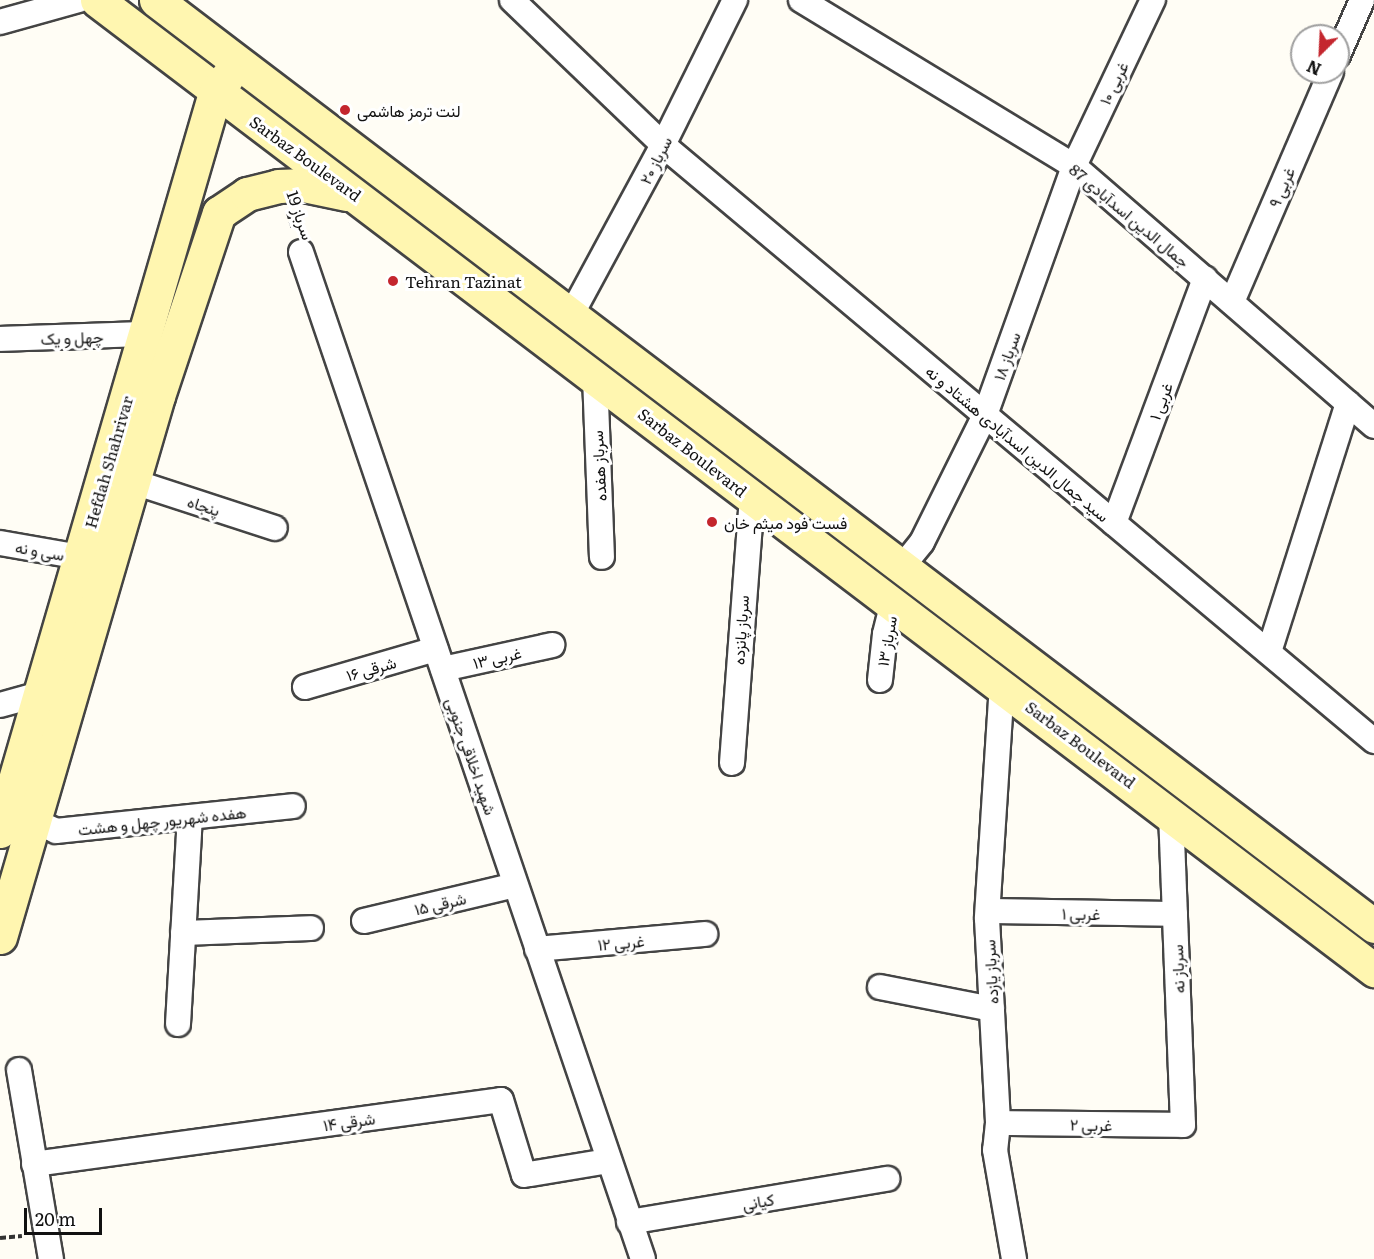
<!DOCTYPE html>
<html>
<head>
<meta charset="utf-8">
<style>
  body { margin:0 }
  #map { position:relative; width:1374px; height:1259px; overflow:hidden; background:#fffdf5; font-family:Literata,Vazirmatn,serif }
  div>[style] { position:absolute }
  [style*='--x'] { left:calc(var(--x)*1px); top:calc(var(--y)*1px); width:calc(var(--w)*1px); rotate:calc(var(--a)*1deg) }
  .path>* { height:4px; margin-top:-2px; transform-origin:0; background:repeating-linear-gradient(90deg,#333 0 6px,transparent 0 9px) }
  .roads { filter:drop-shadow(2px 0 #444) drop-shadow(-2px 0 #444) drop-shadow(0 2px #444) drop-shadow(0 -2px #444) }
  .minor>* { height:24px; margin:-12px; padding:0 12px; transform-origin:12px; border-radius:12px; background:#fff }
  .secondary>* { height:33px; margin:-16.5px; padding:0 16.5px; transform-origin:16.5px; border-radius:16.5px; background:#fff6b0 }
  .dots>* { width:16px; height:16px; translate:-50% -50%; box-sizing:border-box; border:3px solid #fff; border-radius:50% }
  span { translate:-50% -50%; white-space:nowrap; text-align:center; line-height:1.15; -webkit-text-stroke:6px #fff; paint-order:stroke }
  .street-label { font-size:16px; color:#111 }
  .poi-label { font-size:16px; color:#111 }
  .left { translate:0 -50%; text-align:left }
  .north { position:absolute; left:1290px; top:24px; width:60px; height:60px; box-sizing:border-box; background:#fff; border:2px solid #a0a0a0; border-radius:50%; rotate:204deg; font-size:16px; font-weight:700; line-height:24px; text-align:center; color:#111 }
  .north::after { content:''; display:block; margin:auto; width:21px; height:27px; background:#c4262e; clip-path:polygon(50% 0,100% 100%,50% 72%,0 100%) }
  .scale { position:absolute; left:24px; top:1208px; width:78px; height:27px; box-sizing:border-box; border:3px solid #111; border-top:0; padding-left:8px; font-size:18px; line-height:21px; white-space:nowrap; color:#111; -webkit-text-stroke:4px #fff; paint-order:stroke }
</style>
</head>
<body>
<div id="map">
  <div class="path">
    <i style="--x:288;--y:213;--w:17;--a:73"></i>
    <i style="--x:0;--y:1238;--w:22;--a:-5"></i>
  </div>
  <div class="roads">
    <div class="minor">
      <i style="--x:512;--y:0;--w:209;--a:43.8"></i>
      <i style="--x:663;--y:145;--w:928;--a:39.97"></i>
      <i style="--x:801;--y:0;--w:320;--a:31.3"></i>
      <i style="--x:1074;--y:166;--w:397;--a:40.9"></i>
      <i style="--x:0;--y:22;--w:82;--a:-15.6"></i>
      <i style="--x:1338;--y:55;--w:60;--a:-66.4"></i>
      <i style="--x:301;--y:252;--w:1063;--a:71.24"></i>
      <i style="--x:1232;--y:302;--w:250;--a:-66.7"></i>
      <i style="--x:570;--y:317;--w:196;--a:-61.6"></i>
      <i style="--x:663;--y:145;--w:162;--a:-63.6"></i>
      <i style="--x:0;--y:339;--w:145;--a:-2"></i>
      <i style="--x:595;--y:376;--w:181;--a:87.8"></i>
      <i style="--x:134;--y:482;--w:148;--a:18.1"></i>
      <i style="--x:1114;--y:523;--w:261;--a:-69.6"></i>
      <i style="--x:0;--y:543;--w:81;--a:9.9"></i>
      <i style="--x:901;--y:568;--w:33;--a:-51"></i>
      <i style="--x:922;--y:542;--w:142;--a:-63.6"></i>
      <i style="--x:985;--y:415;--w:264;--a:-70.3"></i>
      <i style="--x:1074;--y:166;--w:184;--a:-64.6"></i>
      <i style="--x:1269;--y:652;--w:261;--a:-72.4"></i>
      <i style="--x:443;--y:669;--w:112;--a:-12.4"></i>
      <i style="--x:880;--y:680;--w:46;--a:-83.8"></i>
      <i style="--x:885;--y:634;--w:32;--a:-76"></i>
      <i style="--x:1002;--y:684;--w:235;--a:93.7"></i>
      <i style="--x:987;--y:919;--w:204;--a:86.9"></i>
      <i style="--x:998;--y:1123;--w:27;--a:96"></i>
      <i style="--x:995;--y:1150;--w:111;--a:80.1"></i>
      <i style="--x:305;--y:687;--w:136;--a:-16.2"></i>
      <i style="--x:0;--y:705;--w:41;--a:-15.4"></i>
      <i style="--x:732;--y:763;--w:267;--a:-85.7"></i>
      <i style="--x:34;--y:821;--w:24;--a:24"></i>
      <i style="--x:56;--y:831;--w:238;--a:-6"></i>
      <i style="--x:988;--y:911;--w:187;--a:0.9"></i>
      <i style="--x:364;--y:921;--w:155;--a:-13.4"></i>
      <i style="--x:183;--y:933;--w:128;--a:-2.2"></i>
      <i style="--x:537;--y:949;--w:169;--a:-5.1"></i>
      <i style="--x:880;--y:987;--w:114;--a:11.1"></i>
      <i style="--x:178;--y:1024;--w:207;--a:-86.7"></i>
      <i style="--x:19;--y:1070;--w:192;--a:80.4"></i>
      <i style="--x:998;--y:1123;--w:185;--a:0.6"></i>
      <i style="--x:1183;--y:1125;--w:312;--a:-92.2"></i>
      <i style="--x:34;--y:1164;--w:471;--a:-7.8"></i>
      <i style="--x:501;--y:1100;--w:78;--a:73"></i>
      <i style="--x:524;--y:1175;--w:86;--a:-9.4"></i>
      <i style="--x:629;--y:1222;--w:262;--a:-9.5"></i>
    </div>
    <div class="secondary">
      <i style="--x:97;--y:0;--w:1604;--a:37.22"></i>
      <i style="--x:156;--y:0;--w:1530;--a:37.24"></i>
      <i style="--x:0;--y:831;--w:769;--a:-73.76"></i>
      <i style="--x:215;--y:93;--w:21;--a:-53"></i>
      <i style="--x:0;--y:937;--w:564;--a:-73.72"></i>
      <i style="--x:158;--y:396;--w:193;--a:-71.6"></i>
      <i style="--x:219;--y:213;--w:34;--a:-34"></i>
      <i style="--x:247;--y:194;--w:32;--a:-14"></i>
      <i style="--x:278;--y:186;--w:26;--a:-2"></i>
      <i style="--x:304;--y:185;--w:44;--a:11.8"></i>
    </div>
  </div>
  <div class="dots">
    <i style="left:345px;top:110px;background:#c4262e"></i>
    <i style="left:393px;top:281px;background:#c4262e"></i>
    <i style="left:712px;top:522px;background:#c4262e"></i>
  </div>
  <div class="street-label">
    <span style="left:1113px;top:83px;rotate:-64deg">غربی ۱۰</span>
    <span style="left:306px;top:158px;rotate:36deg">Sarbaz Boulevard</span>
    <span style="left:655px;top:160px;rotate:-63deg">سرباز ۲۰</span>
    <span style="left:1281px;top:187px;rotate:-67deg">غربی ۹</span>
    <span style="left:301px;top:215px;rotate:71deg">سرباز 19</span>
    <span style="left:1130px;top:215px;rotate:40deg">جمال الدین اسدآبادی 87</span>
    <span style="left:72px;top:337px;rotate:-2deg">چهل و یک</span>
    <span style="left:1006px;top:356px;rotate:-70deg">سرباز ۱۸</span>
    <span style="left:1160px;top:401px;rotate:-69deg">غربی ۱</span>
    <span style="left:1018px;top:443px;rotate:40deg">سید جمال الدین اسدآبادی هشتاد و نه</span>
    <span style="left:693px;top:452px;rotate:38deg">Sarbaz Boulevard</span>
    <span style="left:108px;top:462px;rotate:-74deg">Hefdah Shahrivar</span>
    <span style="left:598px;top:466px;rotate:-93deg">سرباز هفده</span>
    <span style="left:204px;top:505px;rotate:18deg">پنجاه</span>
    <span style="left:40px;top:550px;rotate:10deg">سی و نه</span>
    <span style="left:740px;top:630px;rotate:-86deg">سرباز پانزده</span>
    <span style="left:886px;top:641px;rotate:-80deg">سرباز ۱۳</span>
    <span style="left:497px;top:657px;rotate:-13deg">غربی ۱۳</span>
    <span style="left:371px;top:668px;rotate:-16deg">شرقی ۱۶</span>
    <span style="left:1081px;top:744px;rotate:37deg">Sarbaz Boulevard</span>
    <span style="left:472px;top:756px;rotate:71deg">شهید اخلاقی جنوبی</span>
    <span style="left:162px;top:820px;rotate:-6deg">هفده شهریور چهل و هشت</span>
    <span style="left:440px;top:903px;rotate:-13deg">شرقی ۱۵</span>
    <span style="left:1081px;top:913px;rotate:1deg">غربی ۱</span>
    <span style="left:621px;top:942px;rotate:-5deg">غربی ۱۲</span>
    <span style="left:1177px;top:969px;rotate:-92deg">سرباز نه</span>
    <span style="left:990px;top:972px;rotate:-93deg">سرباز یازده</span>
    <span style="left:349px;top:1121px;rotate:-8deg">شرقی ۱۴</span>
    <span style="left:1091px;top:1124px;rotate:1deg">غربی ۲</span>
    <span style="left:758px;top:1201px;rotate:-10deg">کیانی</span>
  </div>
  <div class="poi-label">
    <span class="left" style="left:357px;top:110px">لنت ترمز هاشمی</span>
    <span class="left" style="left:405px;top:281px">Tehran Tazinat</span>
    <span class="left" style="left:724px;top:522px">فست فود میثم خان</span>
  </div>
  <div class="north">N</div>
  <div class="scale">20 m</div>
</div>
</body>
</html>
